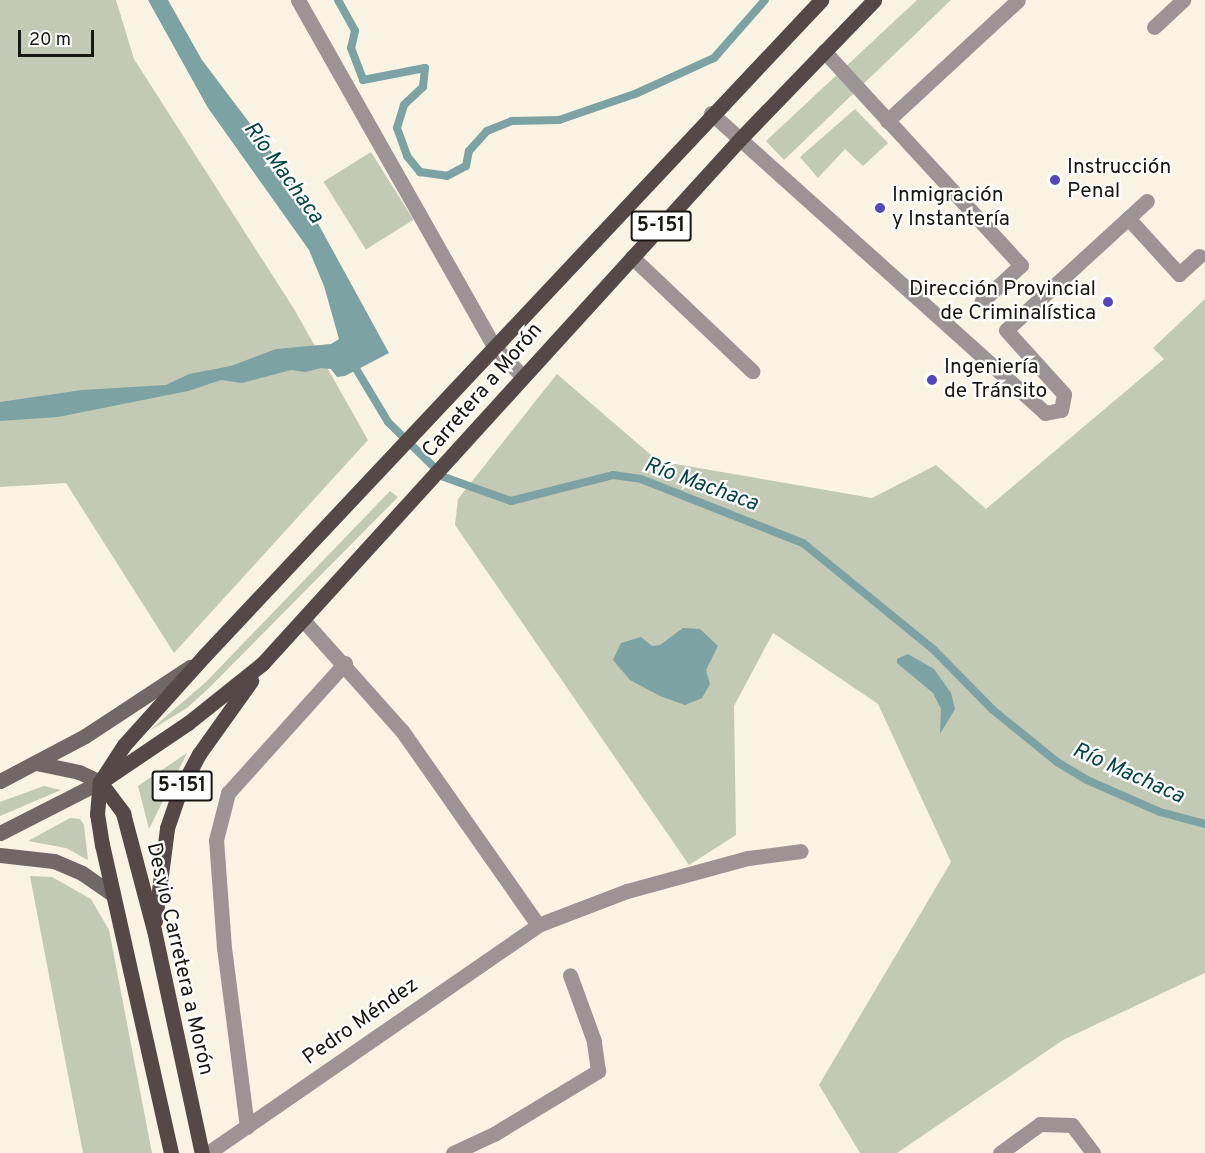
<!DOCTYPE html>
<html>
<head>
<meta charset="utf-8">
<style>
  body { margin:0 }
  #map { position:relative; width:1205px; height:1153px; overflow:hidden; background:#f9f3e3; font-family:Overpass,sans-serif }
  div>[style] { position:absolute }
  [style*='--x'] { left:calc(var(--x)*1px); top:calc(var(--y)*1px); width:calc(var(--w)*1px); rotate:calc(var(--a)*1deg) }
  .green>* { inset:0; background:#c2c9b4; transform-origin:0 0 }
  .water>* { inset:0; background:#7ca2a3 }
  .stream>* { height:8px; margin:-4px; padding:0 4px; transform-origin:4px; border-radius:4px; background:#7ca2a3 }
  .service>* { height:15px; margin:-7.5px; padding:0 7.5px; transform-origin:7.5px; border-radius:7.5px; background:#9c9494 }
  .minor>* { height:15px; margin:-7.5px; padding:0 7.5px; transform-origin:7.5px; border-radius:7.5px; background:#9c9494 }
  .secondary>* { height:15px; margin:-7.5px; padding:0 7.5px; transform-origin:7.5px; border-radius:7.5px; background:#726767 }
  .primary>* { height:15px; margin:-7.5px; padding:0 7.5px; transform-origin:7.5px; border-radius:7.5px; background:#554847 }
  .dots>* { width:16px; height:16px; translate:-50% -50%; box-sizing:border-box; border:3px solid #fff; border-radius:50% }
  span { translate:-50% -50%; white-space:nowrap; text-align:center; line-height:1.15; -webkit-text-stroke:4.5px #fff; paint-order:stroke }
  .shield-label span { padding:2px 4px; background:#fff; border:2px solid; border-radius:4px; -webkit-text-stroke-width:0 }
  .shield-label { font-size:20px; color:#191711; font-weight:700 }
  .poi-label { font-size:21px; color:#191711 }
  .left { translate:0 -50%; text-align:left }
  .right { translate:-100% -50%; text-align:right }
  .street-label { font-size:21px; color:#191711 }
  .water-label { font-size:22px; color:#074547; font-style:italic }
  .scale { position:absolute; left:18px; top:30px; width:76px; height:27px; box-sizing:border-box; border:3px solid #191711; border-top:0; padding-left:8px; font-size:18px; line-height:21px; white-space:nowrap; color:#191711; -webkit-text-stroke:4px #fff; paint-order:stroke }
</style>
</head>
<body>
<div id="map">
  <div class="green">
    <i style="clip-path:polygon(0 0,116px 0,134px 59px,294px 309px,368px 440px,174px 653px,66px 483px,0 487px)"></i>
    <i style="clip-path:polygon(917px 0,951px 0,784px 160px,766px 141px)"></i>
    <i style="clip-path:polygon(855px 109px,888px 143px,863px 166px,845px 149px,818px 178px,800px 157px)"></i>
    <i style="left:371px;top:152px;width:80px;height:56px;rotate:58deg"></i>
    <i style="clip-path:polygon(1205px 299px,1205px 973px,1063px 1040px,897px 1153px,860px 1153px,819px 1085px,951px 862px,878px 704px,773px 633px,734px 706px,736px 835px,689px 865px,455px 525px,458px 499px,557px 374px,658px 461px,872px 498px,936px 465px,986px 509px,1164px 359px,1153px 348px)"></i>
    <i style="clip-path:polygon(390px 491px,398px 497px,209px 688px,187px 708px,149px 731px,206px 682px)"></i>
    <i style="clip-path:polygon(187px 753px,149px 829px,138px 786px)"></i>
    <i style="clip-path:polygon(44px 786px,61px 790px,0 816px,0 802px)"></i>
    <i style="clip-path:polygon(70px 818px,80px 819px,84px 825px,88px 860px,66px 848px,28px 841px)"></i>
    <i style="clip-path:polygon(30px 876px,52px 877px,91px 899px,109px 930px,152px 1153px,83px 1153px)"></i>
  </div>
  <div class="water">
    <i style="clip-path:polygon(148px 0,168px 0,202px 60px,298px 187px,389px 353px,345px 376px,337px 377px,331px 369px,321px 368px,305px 372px,291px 370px,242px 383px,221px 380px,188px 391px,58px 417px,0 421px,0 402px,82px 390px,166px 385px,189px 374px,231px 366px,276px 349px,331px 344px,339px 339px,324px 286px,309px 250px,208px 108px)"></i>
    <i style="clip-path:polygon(683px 628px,700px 629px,718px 646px,706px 670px,710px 684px,702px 698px,685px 705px,660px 696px,630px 680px,613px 660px,621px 643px,641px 637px,652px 646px,660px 645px)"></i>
    <i style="clip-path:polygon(908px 654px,934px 669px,951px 693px,955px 709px,940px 734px,941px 709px,933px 693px,897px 663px,897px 659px)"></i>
  </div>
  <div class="stream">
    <i style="--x:338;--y:0;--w:35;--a:61"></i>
    <i style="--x:355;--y:31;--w:17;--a:103"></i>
    <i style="--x:351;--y:48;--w:34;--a:69"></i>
    <i style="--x:363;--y:80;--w:63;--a:-11"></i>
    <i style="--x:425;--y:68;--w:19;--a:96"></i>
    <i style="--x:423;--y:87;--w:26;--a:137"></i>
    <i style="--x:404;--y:105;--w:24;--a:107"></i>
    <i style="--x:397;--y:128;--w:30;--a:70"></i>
    <i style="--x:407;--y:156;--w:21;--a:51"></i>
    <i style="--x:420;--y:172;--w:27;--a:8"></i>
    <i style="--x:447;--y:176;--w:21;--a:-28"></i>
    <i style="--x:466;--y:166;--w:15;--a:-79"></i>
    <i style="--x:469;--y:151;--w:27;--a:-48"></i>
    <i style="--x:487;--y:131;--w:27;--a:-22"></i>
    <i style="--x:512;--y:121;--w:47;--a:-1.2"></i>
    <i style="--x:559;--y:120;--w:80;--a:-18.9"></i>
    <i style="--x:635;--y:94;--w:87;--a:-24.5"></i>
    <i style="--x:714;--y:58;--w:77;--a:-48.7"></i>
    <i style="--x:352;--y:362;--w:70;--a:59"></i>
    <i style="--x:388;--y:422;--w:78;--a:44.5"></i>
    <i style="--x:444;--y:477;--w:71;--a:19.7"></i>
    <i style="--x:511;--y:501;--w:105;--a:-14.3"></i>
    <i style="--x:613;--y:475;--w:28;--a:8"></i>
    <i style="--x:641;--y:479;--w:174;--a:21.6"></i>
    <i style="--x:803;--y:543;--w:169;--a:39.2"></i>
    <i style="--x:934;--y:650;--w:84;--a:45.5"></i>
    <i style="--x:993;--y:710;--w:82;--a:39.1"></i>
    <i style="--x:1057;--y:762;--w:35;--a:31"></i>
    <i style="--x:1087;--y:780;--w:80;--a:23.7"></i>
    <i style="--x:1160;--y:812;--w:47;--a:14.9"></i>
  </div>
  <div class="service">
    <i style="--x:298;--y:0;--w:396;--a:60.5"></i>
    <i style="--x:493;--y:345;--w:42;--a:46.9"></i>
    <i style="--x:1154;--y:27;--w:40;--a:-43"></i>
    <i style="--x:824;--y:51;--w:291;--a:47.4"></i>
    <i style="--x:1021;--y:265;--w:54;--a:137.2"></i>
    <i style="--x:711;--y:113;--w:449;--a:41.9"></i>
    <i style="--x:1045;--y:413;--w:16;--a:-11"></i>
    <i style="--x:1061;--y:410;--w:16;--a:-79"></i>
    <i style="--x:1064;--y:394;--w:86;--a:-132.2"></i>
    <i style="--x:1006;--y:330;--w:191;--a:-42.5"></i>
    <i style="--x:887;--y:121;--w:178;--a:-42.7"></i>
    <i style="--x:1128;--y:218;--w:76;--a:47.7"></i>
    <i style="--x:1179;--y:274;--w:27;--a:-42"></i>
    <i style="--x:632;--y:257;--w:166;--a:43.5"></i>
    <i style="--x:538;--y:925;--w:95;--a:-20.9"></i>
    <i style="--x:627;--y:891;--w:125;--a:-15.3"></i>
    <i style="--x:748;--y:858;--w:53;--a:-7.5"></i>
    <i style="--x:453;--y:1153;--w:45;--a:-24.9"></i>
    <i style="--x:494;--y:1134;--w:122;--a:-31.2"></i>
    <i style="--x:598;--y:1071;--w:30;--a:-98"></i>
    <i style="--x:594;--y:1041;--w:70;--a:-110"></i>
    <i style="--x:1000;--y:1153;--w:49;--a:-35.9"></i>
    <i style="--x:1040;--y:1124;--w:32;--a:2"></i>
    <i style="--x:1072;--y:1125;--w:35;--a:53"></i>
  </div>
  <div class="minor">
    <i style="--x:247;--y:1127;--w:180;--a:-97.3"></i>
    <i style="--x:224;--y:948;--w:108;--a:-94.2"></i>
    <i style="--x:216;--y:840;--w:49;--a:-75.7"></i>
    <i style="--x:228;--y:793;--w:175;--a:-48"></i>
    <i style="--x:208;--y:1153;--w:401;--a:-34.6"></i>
    <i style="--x:538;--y:925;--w:237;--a:-125"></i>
    <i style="--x:402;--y:731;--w:149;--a:-131.7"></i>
  </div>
  <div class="secondary">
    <i style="--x:36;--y:763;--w:44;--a:11.8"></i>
    <i style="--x:79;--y:772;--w:23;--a:25"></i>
    <i style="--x:0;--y:781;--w:96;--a:-27.9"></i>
    <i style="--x:85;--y:736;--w:126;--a:-33.3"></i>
    <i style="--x:0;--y:833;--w:112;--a:-27"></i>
    <i style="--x:0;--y:855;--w:54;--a:6.3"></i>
    <i style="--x:54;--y:861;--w:30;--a:23"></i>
    <i style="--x:82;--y:873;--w:37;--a:35"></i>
  </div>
  <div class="primary">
    <i style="--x:105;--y:779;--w:100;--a:-34"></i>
    <i style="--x:188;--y:723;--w:95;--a:-38.6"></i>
    <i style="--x:262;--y:664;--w:710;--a:-47.68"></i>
    <i style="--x:740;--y:139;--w:193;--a:-46"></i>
    <i style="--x:100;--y:782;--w:39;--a:53"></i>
    <i style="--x:123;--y:813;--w:121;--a:75.2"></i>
    <i style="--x:154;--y:930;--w:228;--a:77.9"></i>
    <i style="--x:155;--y:921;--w:94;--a:-82.6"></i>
    <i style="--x:167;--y:828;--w:40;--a:-71.1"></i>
    <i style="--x:180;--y:790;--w:41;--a:-62.2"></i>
    <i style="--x:199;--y:754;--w:90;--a:-54.5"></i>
    <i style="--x:171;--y:1153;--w:316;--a:-102.6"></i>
    <i style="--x:102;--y:845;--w:31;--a:-99"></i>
    <i style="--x:97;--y:814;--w:32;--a:-85"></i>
    <i style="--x:100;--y:782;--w:44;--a:-57"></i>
    <i style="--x:124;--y:745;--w:120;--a:-48"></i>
    <i style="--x:204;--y:656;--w:901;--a:-46.75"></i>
  </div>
  <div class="dots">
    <i style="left:1055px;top:180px;background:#5546be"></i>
    <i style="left:880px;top:208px;background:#5546be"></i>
    <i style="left:1108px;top:302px;background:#5546be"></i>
    <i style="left:932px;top:380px;background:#5546be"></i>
  </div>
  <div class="shield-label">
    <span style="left:661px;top:226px">5-151</span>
    <span style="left:182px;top:786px">5-151</span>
  </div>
  <div class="poi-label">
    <span class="left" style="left:1067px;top:180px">Instrucción<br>Penal</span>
    <span class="left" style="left:892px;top:208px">Inmigración<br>y Instantería</span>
    <span class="right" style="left:1096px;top:302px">Dirección Provincial<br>de Criminalística</span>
    <span class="left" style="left:944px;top:380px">Ingeniería<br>de Tránsito</span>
  </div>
  <div class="street-label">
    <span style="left:483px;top:391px;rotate:-49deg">Carretera a Morón</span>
    <span style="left:179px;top:959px;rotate:77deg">Desvio Carretera a Morón</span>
    <span style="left:361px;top:1022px;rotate:-35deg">Pedro Méndez</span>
  </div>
  <div class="water-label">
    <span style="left:283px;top:173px;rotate:54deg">Río Machaca</span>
    <span style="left:701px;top:485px;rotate:20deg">Río Machaca</span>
    <span style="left:1128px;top:774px;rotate:24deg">Río Machaca</span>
  </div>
  <div class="scale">20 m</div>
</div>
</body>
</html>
